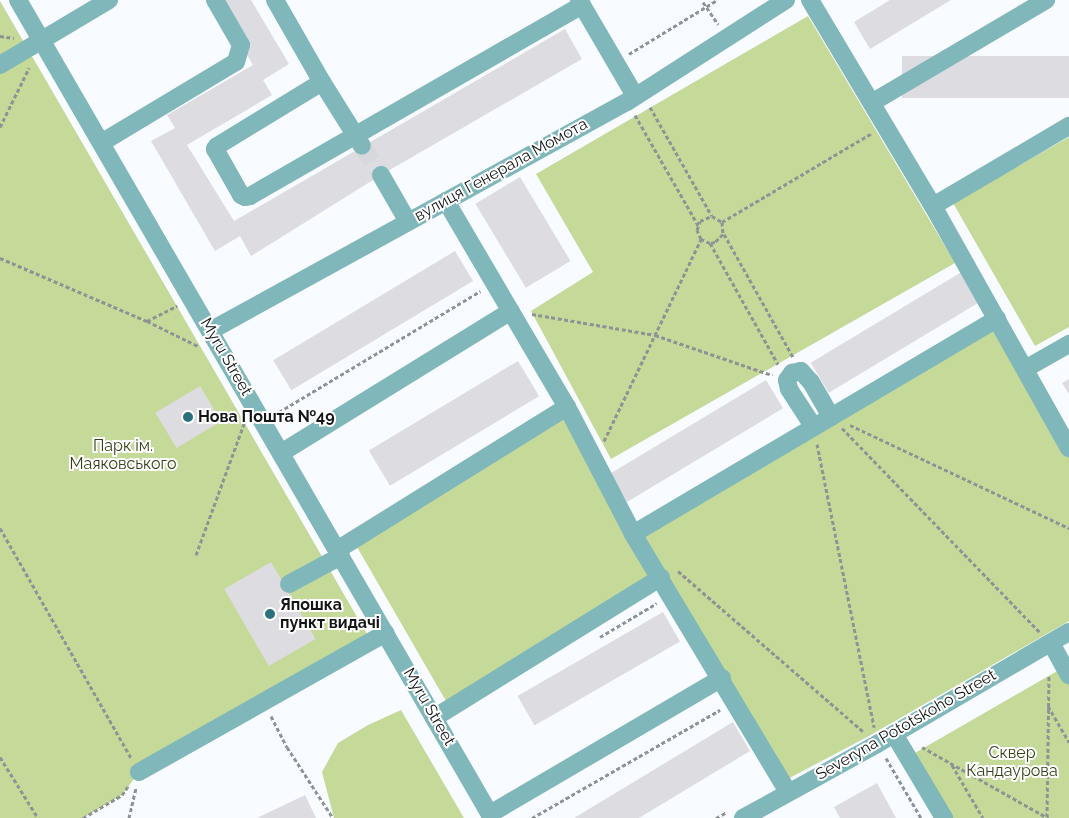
<!DOCTYPE html>
<html>
<head>
<meta charset="utf-8">
<style>
  body { margin:0 }
  #map { position:relative; width:1069px; height:818px; overflow:hidden; background:#f8fbff; font-family:Raleway,sans-serif }
  div>[style] { position:absolute }
  [style*='--x'] { left:calc(var(--x)*1px); top:calc(var(--y)*1px); width:calc(var(--w)*1px); rotate:calc(var(--a)*1deg) }
  .green>* { inset:0; background:#c5da99 }
  .building>* { inset:0; background:#dddce1; transform-origin:0 0 }
  .minor-tunnel>* { height:18px; margin-top:-9px; transform-origin:0; background:repeating-linear-gradient(90deg,#d6d8dc 0 18px,transparent 0 27px) }
  .path>* { height:3px; margin-top:-1.5px; transform-origin:0; background:repeating-linear-gradient(90deg,#909395 0 4px,transparent 0 6.5px) }
  .minor>* { height:18px; margin:-9px; padding:0 9px; transform-origin:9px; border-radius:9px; background:#80b7ba }
  .dots>* { width:14px; height:14px; translate:-50% -50%; box-sizing:border-box; border:2px solid #fff; border-radius:50% }
  span { translate:-50% -50%; white-space:nowrap; text-align:center; line-height:1.15; -webkit-text-stroke:4px #fff; paint-order:stroke }
  .street-label { font-size:16px; color:#131516 }
  .poi-label { font-size:16px; color:#131516; font-weight:700 }
  .left { translate:0 -50%; text-align:left }
  .park-label { font-size:16px; color:#364119 }
</style>
</head>
<body>
<div id="map">
  <div class="green">
    <i style="clip-path:polygon(0 1px,371px 641px,139px 772px,122px 795px,83px 818px,0 818px)"></i>
    <i style="clip-path:polygon(808px 16px,955px 263px,611px 459px,531px 311px,593px 272px,536px 174px)"></i>
    <i style="clip-path:polygon(1069px 137px,1069px 327px,1035px 346px,953px 203px)"></i>
    <i style="clip-path:polygon(997px 319px,1069px 447px,1069px 621px,869px 736px,782px 782px,660px 578px,450px 708px,353px 540px,567px 407px,633px 533px)"></i>
    <i style="clip-path:polygon(1064px 667px,1069px 675px,1069px 818px,943px 818px,908px 757px)"></i>
    <i style="clip-path:polygon(401px 710px,464px 818px,334px 818px,322px 772px,338px 743px,368px 725px)"></i>
  </div>
  <div class="building">
    <i style="clip-path:polygon(215px 0,251px 0,289px 64px,263px 80px,272px 95px,187px 145px,234px 221px,565px 29px,582px 59px,381px 175px,251px 256px,240px 236px,215px 251px,151px 141px,175px 128px,167px 115px,253px 65px)"></i>
    <i style="clip-path:polygon(890px 0,951px 0,870px 49px,854px 22px)"></i>
    <i style="left:1069px;top:56px;width:42px;height:167px;rotate:90deg"></i>
    <i style="left:520px;top:177px;width:98px;height:52px;rotate:59deg"></i>
    <i style="left:455px;top:251px;width:35px;height:212px;rotate:59deg"></i>
    <i style="left:965px;top:270px;width:35px;height:180px;rotate:59deg"></i>
    <i style="left:518px;top:361px;width:41px;height:174px;rotate:59deg"></i>
    <i style="clip-path:polygon(1069px 379px,1069px 394px,1062px 383px)"></i>
    <i style="left:766px;top:380px;width:33px;height:182px;rotate:59deg"></i>
    <i style="left:200px;top:386px;width:41px;height:52px;rotate:59deg"></i>
    <i style="left:271px;top:562px;width:89px;height:54px;rotate:60deg"></i>
    <i style="left:663px;top:612px;width:34px;height:168px;rotate:60deg"></i>
    <i style="clip-path:polygon(733px 722px,750px 751px,639px 818px,574px 818px)"></i>
    <i style="clip-path:polygon(877px 783px,896px 818px,840px 818px,834px 807px)"></i>
    <i style="clip-path:polygon(305px 795px,316px 818px,257px 818px)"></i>
  </div>
  <div class="minor-tunnel">
    <i style="--x:362;--y:146;--w:35;--a:57"></i>
  </div>
  <div class="path">
    <i style="--x:703;--y:2;--w:27;--a:56"></i>
    <i style="--x:0;--y:36;--w:14;--a:8"></i>
    <i style="--x:629;--y:54;--w:103;--a:-31.5"></i>
    <i style="--x:650;--y:107;--w:125;--a:60.4"></i>
    <i style="--x:712;--y:216;--w:12;--a:31"></i>
    <i style="--x:722;--y:222;--w:12;--a:85"></i>
    <i style="--x:723;--y:234;--w:11;--a:135"></i>
    <i style="--x:715;--y:242;--w:5;--a:169"></i>
    <i style="--x:710;--y:243;--w:10;--a:-156"></i>
    <i style="--x:701;--y:239;--w:10;--a:-114"></i>
    <i style="--x:697;--y:230;--w:9;--a:-72"></i>
    <i style="--x:700;--y:221;--w:13;--a:-23"></i>
    <i style="--x:635;--y:115;--w:127;--a:60.2"></i>
    <i style="--x:0;--y:127;--w:66;--a:-63.8"></i>
    <i style="--x:722;--y:222;--w:174;--a:-30.7"></i>
    <i style="--x:724;--y:234;--w:141;--a:60.7"></i>
    <i style="--x:710;--y:243;--w:139;--a:60.7"></i>
    <i style="--x:0;--y:258;--w:160;--a:23.2"></i>
    <i style="--x:147;--y:321;--w:34;--a:-27"></i>
    <i style="--x:532;--y:314;--w:125;--a:9.7"></i>
    <i style="--x:655;--y:335;--w:124;--a:18.9"></i>
    <i style="--x:147;--y:321;--w:57;--a:26.1"></i>
    <i style="--x:279;--y:412;--w:235;--a:-31"></i>
    <i style="--x:850;--y:425;--w:242;--a:25.2"></i>
    <i style="--x:842;--y:428;--w:284;--a:45.9"></i>
    <i style="--x:604;--y:441;--w:224;--a:-64.3"></i>
    <i style="--x:817;--y:444;--w:289;--a:78.6"></i>
    <i style="--x:0;--y:528;--w:265;--a:60.3"></i>
    <i style="--x:196;--y:555;--w:140;--a:-69.9"></i>
    <i style="--x:678;--y:571;--w:246;--a:40.9"></i>
    <i style="--x:600;--y:637;--w:66;--a:-30.8"></i>
    <i style="--x:1048;--y:706;--w:42;--a:59.7"></i>
    <i style="--x:271;--y:716;--w:35;--a:63"></i>
    <i style="--x:287;--y:747;--w:85;--a:57.1"></i>
    <i style="--x:922;--y:747;--w:145;--a:29.4"></i>
    <i style="--x:0;--y:757;--w:72;--a:58.1"></i>
    <i style="--x:886;--y:758;--w:69;--a:59.7"></i>
    <i style="--x:952;--y:765;--w:61;--a:59.7"></i>
    <i style="--x:1047;--y:817;--w:141;--a:-89.2"></i>
    <i style="--x:83;--y:818;--w:45;--a:-30.5"></i>
    <i style="--x:122;--y:795;--w:12;--a:-55"></i>
    <i style="--x:129;--y:818;--w:32;--a:-77"></i>
    <i style="--x:532;--y:818;--w:217;--a:-29.9"></i>
    <i style="--x:716;--y:818;--w:13;--a:-29"></i>
  </div>
  <div class="minor">
    <i style="--x:18;--y:0;--w:945;--a:59.91"></i>
    <i style="--x:275;--y:0;--w:95;--a:60.2"></i>
    <i style="--x:322;--y:82;--w:123;--a:148.6"></i>
    <i style="--x:217;--y:146;--w:4;--a:124"></i>
    <i style="--x:215;--y:149;--w:53;--a:60.5"></i>
    <i style="--x:241;--y:195;--w:4;--a:27"></i>
    <i style="--x:245;--y:197;--w:5;--a:-11"></i>
    <i style="--x:250;--y:196;--w:383;--a:-29.9"></i>
    <i style="--x:579;--y:0;--w:111;--a:59.7"></i>
    <i style="--x:810;--y:0;--w:240;--a:59.2"></i>
    <i style="--x:933;--y:206;--w:278;--a:60.7"></i>
    <i style="--x:0;--y:65;--w:127;--a:-30.8"></i>
    <i style="--x:322;--y:82;--w:75;--a:58"></i>
    <i style="--x:873;--y:102;--w:201;--a:-30.5"></i>
    <i style="--x:101;--y:143;--w:157;--a:-31"></i>
    <i style="--x:236;--y:62;--w:18;--a:-74"></i>
    <i style="--x:241;--y:45;--w:52;--a:-120"></i>
    <i style="--x:381;--y:175;--w:54;--a:60.1"></i>
    <i style="--x:446;--y:201;--w:239;--a:59.6"></i>
    <i style="--x:567;--y:407;--w:143;--a:62.5"></i>
    <i style="--x:633;--y:534;--w:301;--a:59"></i>
    <i style="--x:933;--y:206;--w:158;--a:-30.5"></i>
    <i style="--x:210;--y:331;--w:476;--a:-28.8"></i>
    <i style="--x:627;--y:102;--w:189;--a:-32.7"></i>
    <i style="--x:1025;--y:369;--w:51;--a:-29.6"></i>
    <i style="--x:813;--y:426;--w:44;--a:-123"></i>
    <i style="--x:789;--y:389;--w:9;--a:-103"></i>
    <i style="--x:787;--y:380;--w:9;--a:-54"></i>
    <i style="--x:792;--y:373;--w:9;--a:-13"></i>
    <i style="--x:801;--y:371;--w:15;--a:48"></i>
    <i style="--x:811;--y:382;--w:39;--a:60"></i>
    <i style="--x:281;--y:453;--w:270;--a:-31.7"></i>
    <i style="--x:633;--y:534;--w:423;--a:-30.6"></i>
    <i style="--x:337;--y:550;--w:271;--a:-31.9"></i>
    <i style="--x:289;--y:584;--w:59;--a:-28.3"></i>
    <i style="--x:1051;--y:643;--w:37;--a:61"></i>
    <i style="--x:434;--y:718;--w:267;--a:-31.8"></i>
    <i style="--x:894;--y:734;--w:98;--a:59.2"></i>
    <i style="--x:139;--y:772;--w:283;--a:-29.4"></i>
    <i style="--x:490;--y:814;--w:269;--a:-30.4"></i>
    <i style="--x:743;--y:818;--w:153;--a:-28.9"></i>
    <i style="--x:877;--y:744;--w:222;--a:-30.3"></i>
  </div>
  <div class="dots">
    <i style="left:188px;top:417px;background:#2a717d"></i>
    <i style="left:270px;top:614px;background:#2a717d"></i>
  </div>
  <div class="street-label">
    <span style="left:501px;top:170px;rotate:-29deg">вулиця Генерала Момота</span>
    <span style="left:226px;top:357px;rotate:60deg">Myru Street</span>
    <span style="left:429px;top:707px;rotate:60deg">Myru Street</span>
    <span style="left:906px;top:725px;rotate:-30deg">Severyna Pototskoho Street</span>
  </div>
  <div class="poi-label">
    <span class="left" style="left:198px;top:417px">Нова Пошта №49</span>
    <span class="left" style="left:280px;top:614px">Япошка<br>пункт видачі</span>
  </div>
  <div class="park-label">
    <span style="left:123px;top:455px">Парк ім.<br>Маяковського</span>
    <span style="left:1012px;top:762px">Сквер<br>Кандаурова</span>
  </div>
</div>
</body>
</html>
